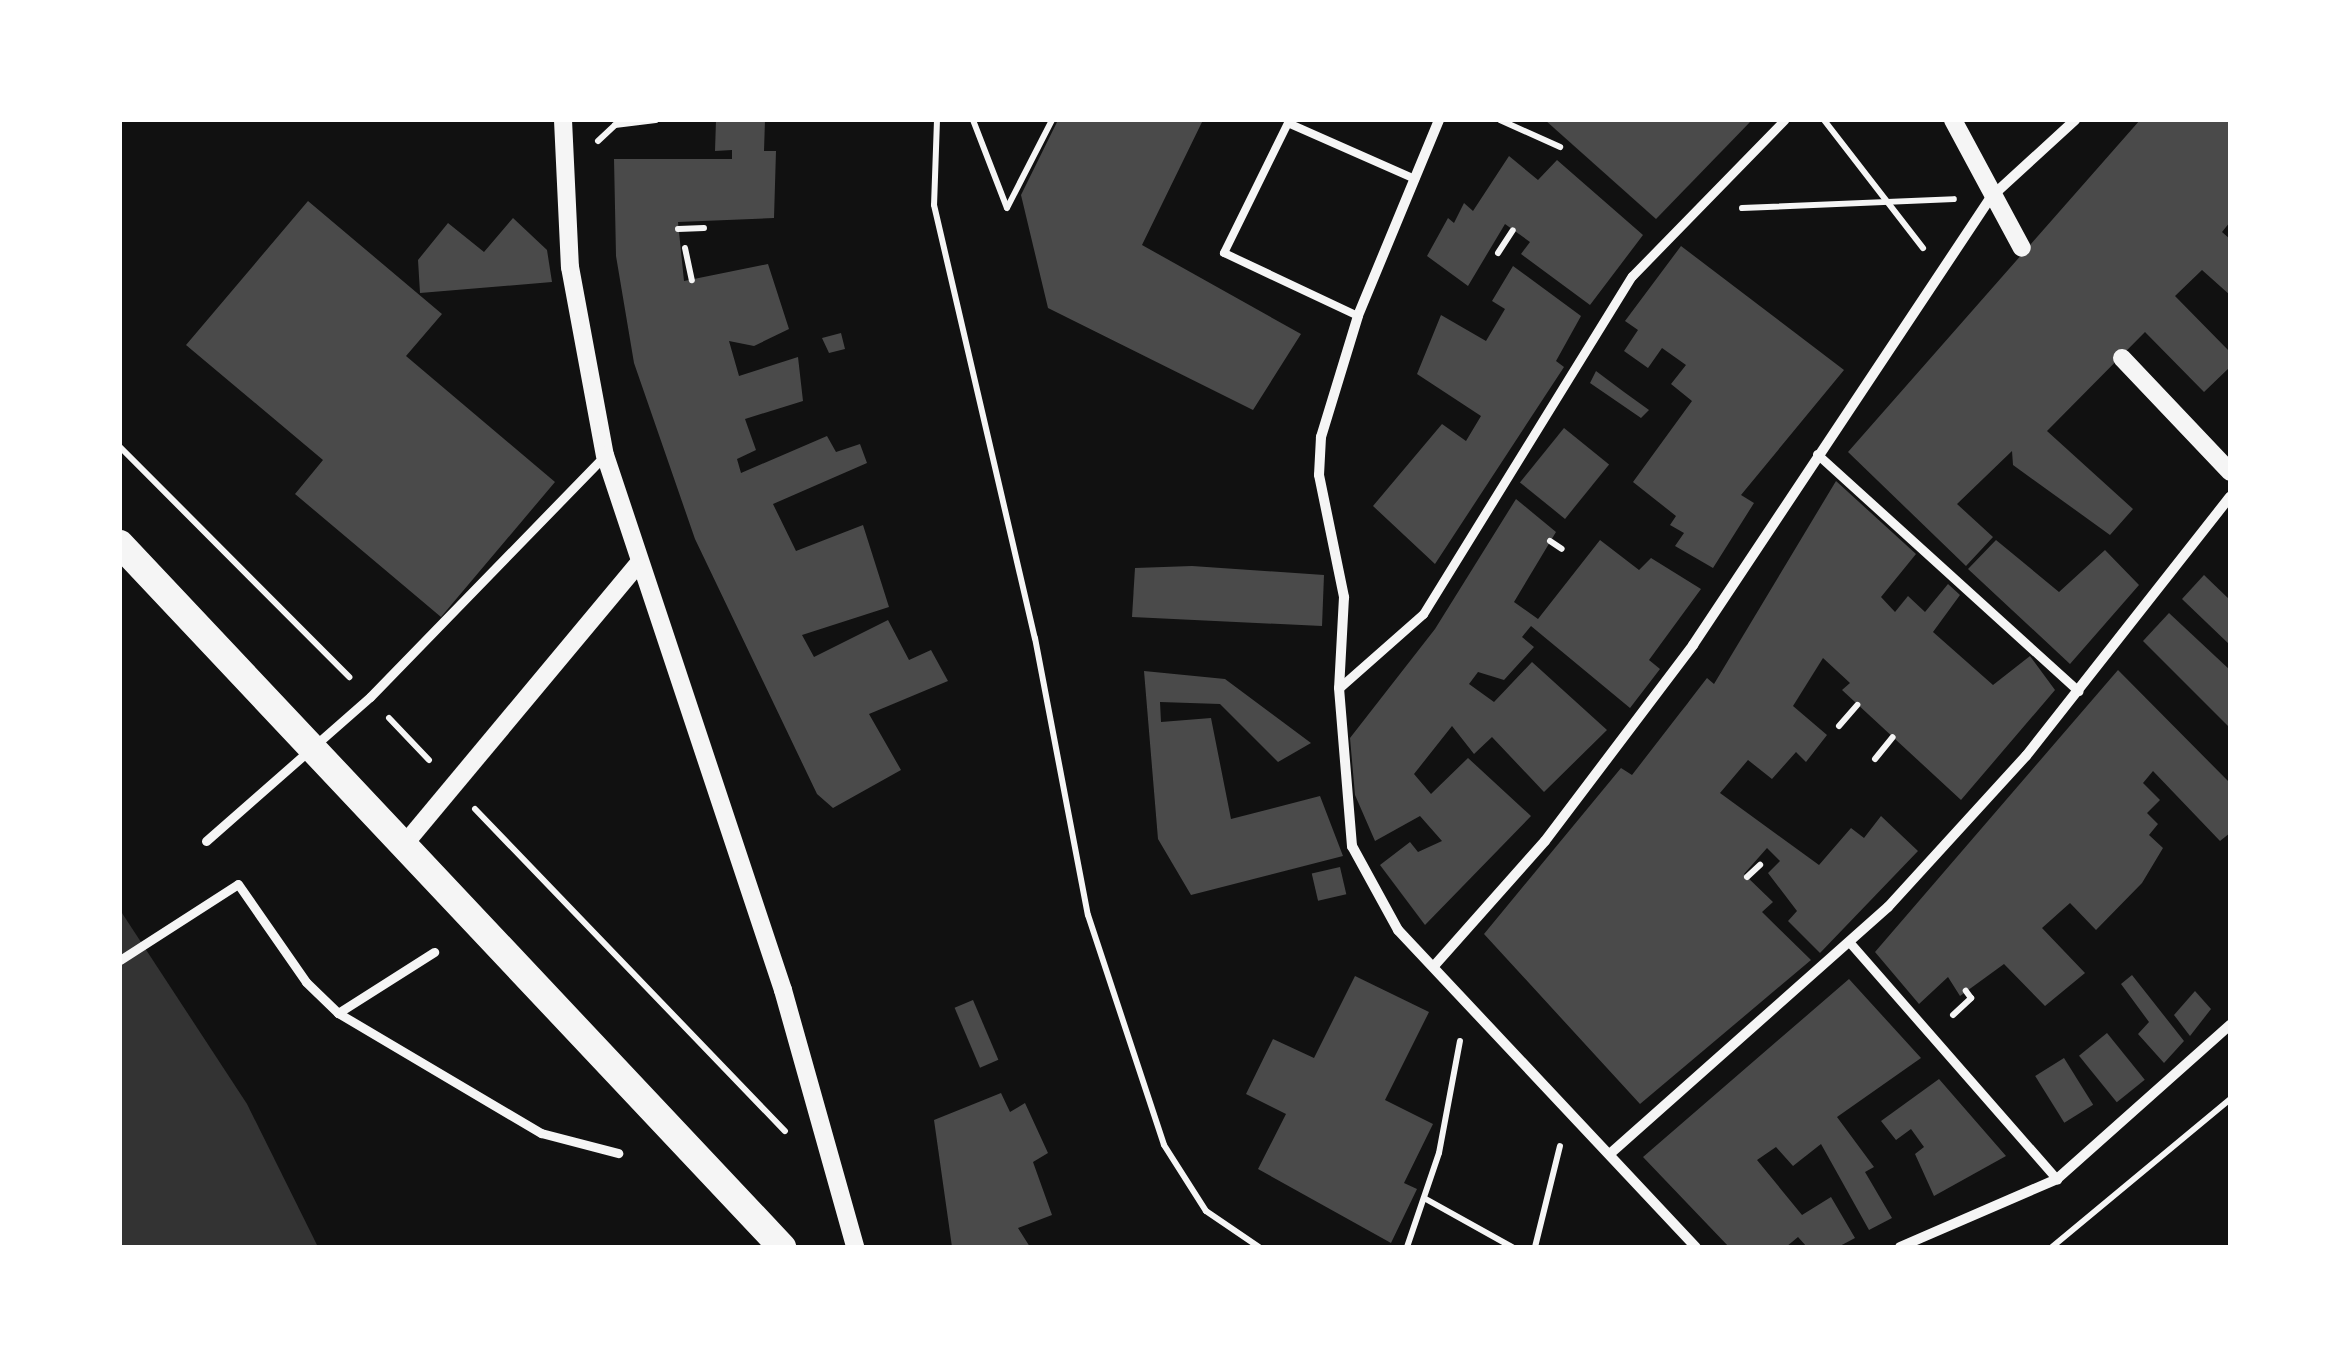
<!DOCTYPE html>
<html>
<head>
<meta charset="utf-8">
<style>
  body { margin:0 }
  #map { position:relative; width:2350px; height:1367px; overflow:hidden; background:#111; font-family:Roboto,sans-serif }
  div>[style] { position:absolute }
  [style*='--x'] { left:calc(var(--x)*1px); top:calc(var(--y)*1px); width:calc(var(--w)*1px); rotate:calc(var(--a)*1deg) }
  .water>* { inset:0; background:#333 }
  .building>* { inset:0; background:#4a4a4a; transform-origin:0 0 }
  .path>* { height:6px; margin:-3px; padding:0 3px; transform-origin:3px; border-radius:3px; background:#f5f5f5 }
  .service>* { height:8px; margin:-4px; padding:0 4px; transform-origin:4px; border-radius:4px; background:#f5f5f5 }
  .pedestrian>* { height:9px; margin:-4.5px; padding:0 4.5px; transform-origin:4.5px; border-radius:4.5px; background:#f5f5f5 }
  .minor>* { height:10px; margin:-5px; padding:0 5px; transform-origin:5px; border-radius:5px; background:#f5f5f5 }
  .tertiary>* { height:18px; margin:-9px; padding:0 9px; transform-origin:9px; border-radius:9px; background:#f5f5f5 }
  .trunk>* { height:28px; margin:-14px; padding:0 14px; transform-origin:14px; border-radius:14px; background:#f5f5f5 }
  span { translate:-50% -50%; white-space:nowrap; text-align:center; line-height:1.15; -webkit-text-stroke:10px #fff; paint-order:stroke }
  .frame { position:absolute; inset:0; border:122px solid #fff; pointer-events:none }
</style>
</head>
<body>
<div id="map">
  <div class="water">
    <i style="clip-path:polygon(120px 910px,247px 1104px,318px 1247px,120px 1247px)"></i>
  </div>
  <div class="building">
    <i style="clip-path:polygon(716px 120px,765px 120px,764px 151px,776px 151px,774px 218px,678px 222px,684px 281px,768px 264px,789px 329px,754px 346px,729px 341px,739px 376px,798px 357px,803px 401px,745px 419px,756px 450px,737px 459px,741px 473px,827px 436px,836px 452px,860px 444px,867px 463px,773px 504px,796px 551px,863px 525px,889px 607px,802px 635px,814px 657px,888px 620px,909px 660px,931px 650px,948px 681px,869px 714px,901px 770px,833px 808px,817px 794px,695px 539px,634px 363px,616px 256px,614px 159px,732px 159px,732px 150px,715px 151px)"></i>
    <i style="clip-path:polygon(1058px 120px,1203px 120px,1142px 245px,1301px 334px,1253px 410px,1048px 308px,1021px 195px)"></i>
    <i style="clip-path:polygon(1545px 120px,1752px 120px,1656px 219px)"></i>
    <i style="clip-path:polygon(2140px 120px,2230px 120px,2230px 222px,2222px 232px,2230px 239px,2230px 295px,2202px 270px,2175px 296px,2230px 352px,2230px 367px,2204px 392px,2145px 332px,2047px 431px,2133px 509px,2110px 535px,2013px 465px,2012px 451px,1957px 504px,1993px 537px,1966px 566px,1848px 452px)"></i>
    <i style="clip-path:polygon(1509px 156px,1538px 180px,1557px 160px,1643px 235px,1590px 305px,1521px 254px,1530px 242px,1505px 224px,1468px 286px,1427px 256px,1448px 218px,1454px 223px,1464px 203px,1473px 211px)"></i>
    <i style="clip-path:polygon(308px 201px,442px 314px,406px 356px,555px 482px,441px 617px,295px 494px,323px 460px,186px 345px)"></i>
    <i style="clip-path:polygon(513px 218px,547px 250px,552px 282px,420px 293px,418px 260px,448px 223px,484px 252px)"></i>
    <i style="clip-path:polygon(1681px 246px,1844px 370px,1741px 495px,1754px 503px,1713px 568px,1675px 546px,1684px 533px,1670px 525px,1676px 516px,1633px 482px,1692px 401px,1671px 384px,1686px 365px,1662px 348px,1648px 368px,1624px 351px,1638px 330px,1625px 321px)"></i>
    <i style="clip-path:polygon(1513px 266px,1581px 316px,1556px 361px,1564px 367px,1435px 564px,1373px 506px,1442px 424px,1466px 441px,1481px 416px,1417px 374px,1441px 315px,1486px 341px,1505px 309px,1492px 301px)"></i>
    <i style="clip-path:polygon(841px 333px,845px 349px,829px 353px,822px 338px)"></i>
    <i style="clip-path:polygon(1596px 371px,1624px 392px,1649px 410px,1641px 418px,1590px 383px)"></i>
    <i style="left:1564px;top:428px;width:58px;height:70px;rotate:39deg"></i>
    <i style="clip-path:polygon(1836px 481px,1916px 554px,1881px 597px,1895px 612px,1908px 596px,1925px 612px,1948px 584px,1960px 595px,1933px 632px,1993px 685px,2030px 656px,2055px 690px,1961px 800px,1842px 690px,1850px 683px,1823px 658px,1793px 706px,1827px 735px,1806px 762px,1796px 752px,1772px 779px,1748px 760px,1720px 793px,1819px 865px,1851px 828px,1864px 838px,1881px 816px,1918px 851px,1820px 953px,1788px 921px,1797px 911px,1768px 873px,1780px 861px,1767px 848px,1744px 874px,1773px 902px,1762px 912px,1811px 960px,1640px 1104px,1484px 934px,1621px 768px,1632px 775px,1707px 678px,1714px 684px)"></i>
    <i style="clip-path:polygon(1516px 499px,1556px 532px,1514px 602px,1538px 619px,1600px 540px,1639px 570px,1651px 558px,1701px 589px,1649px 660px,1660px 669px,1630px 708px,1531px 626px,1522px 637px,1534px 647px,1504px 680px,1478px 672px,1469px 684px,1494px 702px,1532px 662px,1607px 730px,1544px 792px,1492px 737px,1474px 754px,1452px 726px,1414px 774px,1431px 794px,1468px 758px,1531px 816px,1425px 925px,1380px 865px,1410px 842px,1418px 852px,1442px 841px,1420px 816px,1375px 841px,1355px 795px,1350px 738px,1435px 629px)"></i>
    <i style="clip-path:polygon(1996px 540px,2059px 592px,2105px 550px,2139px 585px,2070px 664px,1968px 569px)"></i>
    <i style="clip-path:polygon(1192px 566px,1324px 575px,1322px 626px,1132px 617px,1135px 568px)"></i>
    <i style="clip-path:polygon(2204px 575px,2230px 600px,2230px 645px,2182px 599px)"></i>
    <i style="clip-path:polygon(2169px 613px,2230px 670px,2230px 728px,2143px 641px)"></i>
    <i style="clip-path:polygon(2118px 670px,2230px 783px,2230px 833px,2220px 841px,2153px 771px,2143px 783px,2160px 800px,2147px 813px,2158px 824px,2149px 835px,2163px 848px,2142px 883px,2096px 930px,2070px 903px,2042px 928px,2085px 973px,2045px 1006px,2004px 964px,1960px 996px,1948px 977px,1919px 1004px,1875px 952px)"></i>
    <i style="clip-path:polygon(1144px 671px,1225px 679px,1311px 743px,1278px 762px,1220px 704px,1160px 702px,1161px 722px,1211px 718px,1231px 819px,1320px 796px,1343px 856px,1191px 895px,1158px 839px)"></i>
    <i style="left:1340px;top:867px;width:28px;height:29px;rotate:77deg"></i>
    <i style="clip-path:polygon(2132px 975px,2184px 1041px,2164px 1063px,2138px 1034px,2149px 1022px,2121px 984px)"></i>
    <i style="clip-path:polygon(1355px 976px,1429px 1012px,1385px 1100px,1433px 1124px,1404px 1183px,1417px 1189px,1391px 1243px,1258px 1169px,1286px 1114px,1246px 1094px,1273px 1039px,1314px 1058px)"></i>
    <i style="clip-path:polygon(1849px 979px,1921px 1058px,1837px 1117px,1874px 1167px,1865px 1172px,1892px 1218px,1869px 1230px,1821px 1144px,1793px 1166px,1776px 1147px,1757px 1160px,1802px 1215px,1831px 1197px,1855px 1238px,1838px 1247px,1807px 1247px,1798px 1237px,1786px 1247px,1729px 1247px,1643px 1157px)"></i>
    <i style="clip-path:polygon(2195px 991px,2211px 1009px,2190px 1036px,2174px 1015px)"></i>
    <i style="left:973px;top:1000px;width:65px;height:20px;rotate:67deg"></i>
    <i style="left:2107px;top:1033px;width:60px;height:36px;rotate:51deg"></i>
    <i style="left:2064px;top:1058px;width:55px;height:34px;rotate:58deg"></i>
    <i style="clip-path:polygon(1939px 1079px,2006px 1156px,1934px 1196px,1915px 1154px,1924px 1147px,1911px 1129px,1896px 1140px,1881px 1121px)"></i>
    <i style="clip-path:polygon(1001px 1093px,1010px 1112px,1025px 1103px,1048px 1153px,1033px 1162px,1052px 1215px,1018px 1228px,1030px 1247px,952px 1247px,934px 1120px)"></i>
  </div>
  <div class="path">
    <i style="--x:937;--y:120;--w:85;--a:92"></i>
    <i style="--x:934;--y:205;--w:445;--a:76.9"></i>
    <i style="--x:1035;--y:638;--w:282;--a:79.2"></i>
    <i style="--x:1088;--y:915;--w:242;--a:71.7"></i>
    <i style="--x:1164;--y:1145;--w:78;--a:57.5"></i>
    <i style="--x:1206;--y:1211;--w:64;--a:34.2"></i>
    <i style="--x:973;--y:120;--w:94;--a:68.9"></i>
    <i style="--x:1007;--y:208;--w:99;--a:-62.9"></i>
    <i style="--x:1500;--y:120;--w:66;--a:24.2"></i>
    <i style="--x:1824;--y:120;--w:162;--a:52.3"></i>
    <i style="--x:598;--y:141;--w:23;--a:-43"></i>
    <i style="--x:615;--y:125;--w:41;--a:-7"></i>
    <i style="--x:1742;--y:208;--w:212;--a:-2.4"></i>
    <i style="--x:678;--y:229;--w:26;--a:-2"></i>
    <i style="--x:685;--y:248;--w:33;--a:78"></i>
    <i style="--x:1498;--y:253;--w:27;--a:-57"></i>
    <i style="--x:120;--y:447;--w:325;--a:45.1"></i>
    <i style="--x:1550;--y:541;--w:14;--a:34"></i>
    <i style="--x:389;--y:718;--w:58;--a:46.4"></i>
    <i style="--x:1839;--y:726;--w:28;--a:-49"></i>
    <i style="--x:1875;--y:759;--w:28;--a:-51"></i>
    <i style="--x:475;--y:809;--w:447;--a:46.1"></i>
    <i style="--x:1747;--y:877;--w:18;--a:-43"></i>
    <i style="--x:1953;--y:1015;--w:25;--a:-43"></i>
    <i style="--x:1971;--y:998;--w:9;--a:-126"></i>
    <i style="--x:1424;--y:1198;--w:101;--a:29.1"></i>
    <i style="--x:1407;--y:1247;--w:99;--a:-71.2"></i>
    <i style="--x:1439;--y:1153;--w:114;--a:-79.4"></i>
    <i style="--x:1535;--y:1247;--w:104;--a:-76.1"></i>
    <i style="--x:2052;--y:1247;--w:231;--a:-39.7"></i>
  </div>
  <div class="service">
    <i style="--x:1358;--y:316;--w:148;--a:-154.8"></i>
    <i style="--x:1224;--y:253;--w:145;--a:-63.8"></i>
    <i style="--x:1288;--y:123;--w:139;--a:23.8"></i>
  </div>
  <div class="pedestrian">
    <i style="--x:1817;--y:454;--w:353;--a:42.2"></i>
    <i style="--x:1339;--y:688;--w:112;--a:-41.4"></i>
    <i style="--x:1423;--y:614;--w:397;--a:-58.3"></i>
    <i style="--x:1632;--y:276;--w:218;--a:-45.7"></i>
    <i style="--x:206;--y:841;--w:218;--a:-41.3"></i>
    <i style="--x:370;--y:697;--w:337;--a:-45.8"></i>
    <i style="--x:1851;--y:944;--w:313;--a:48.8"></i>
    <i style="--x:120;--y:960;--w:140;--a:-32.8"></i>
    <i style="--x:238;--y:884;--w:119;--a:55.2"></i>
    <i style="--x:306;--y:982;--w:45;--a:44.1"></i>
    <i style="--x:338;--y:1013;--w:236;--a:30.6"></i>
    <i style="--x:541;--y:1133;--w:80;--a:14.6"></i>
    <i style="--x:338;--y:1013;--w:114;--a:-32.4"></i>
  </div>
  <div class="minor">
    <i style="--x:1439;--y:120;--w:212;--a:112.5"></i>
    <i style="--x:1358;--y:316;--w:127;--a:107"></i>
    <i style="--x:1321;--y:437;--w:38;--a:93"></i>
    <i style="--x:1319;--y:475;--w:125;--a:78.4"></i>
    <i style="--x:1344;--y:597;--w:91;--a:93.1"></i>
    <i style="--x:1339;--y:688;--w:159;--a:85.3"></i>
    <i style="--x:1352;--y:846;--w:96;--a:61.3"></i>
    <i style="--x:1398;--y:930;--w:435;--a:46.8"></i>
    <i style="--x:1434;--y:966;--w:167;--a:-48.4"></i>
    <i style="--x:1545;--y:841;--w:246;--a:-52.9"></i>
    <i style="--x:1693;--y:645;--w:538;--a:-56.37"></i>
    <i style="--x:1991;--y:197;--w:114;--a:-42.5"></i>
    <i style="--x:1612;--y:1152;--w:369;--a:-41.6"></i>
    <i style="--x:1888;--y:907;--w:205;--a:-47.6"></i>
    <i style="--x:2026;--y:756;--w:330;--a:-51.8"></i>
    <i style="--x:1900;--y:1247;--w:171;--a:-23.4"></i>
    <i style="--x:2057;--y:1179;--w:232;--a:-41.7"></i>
  </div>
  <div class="tertiary">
    <i style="--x:563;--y:120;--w:147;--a:87.3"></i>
    <i style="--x:570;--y:267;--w:191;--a:79.5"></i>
    <i style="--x:605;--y:455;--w:564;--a:71.6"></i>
    <i style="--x:783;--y:990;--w:267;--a:74.3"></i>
    <i style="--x:1953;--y:120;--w:145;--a:61.7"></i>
    <i style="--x:2122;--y:358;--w:157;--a:46.5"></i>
    <i style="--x:408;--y:840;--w:359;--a:-50.2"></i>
  </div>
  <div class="trunk">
    <i style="--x:120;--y:544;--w:966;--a:46.72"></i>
  </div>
  <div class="frame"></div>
</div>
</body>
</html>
